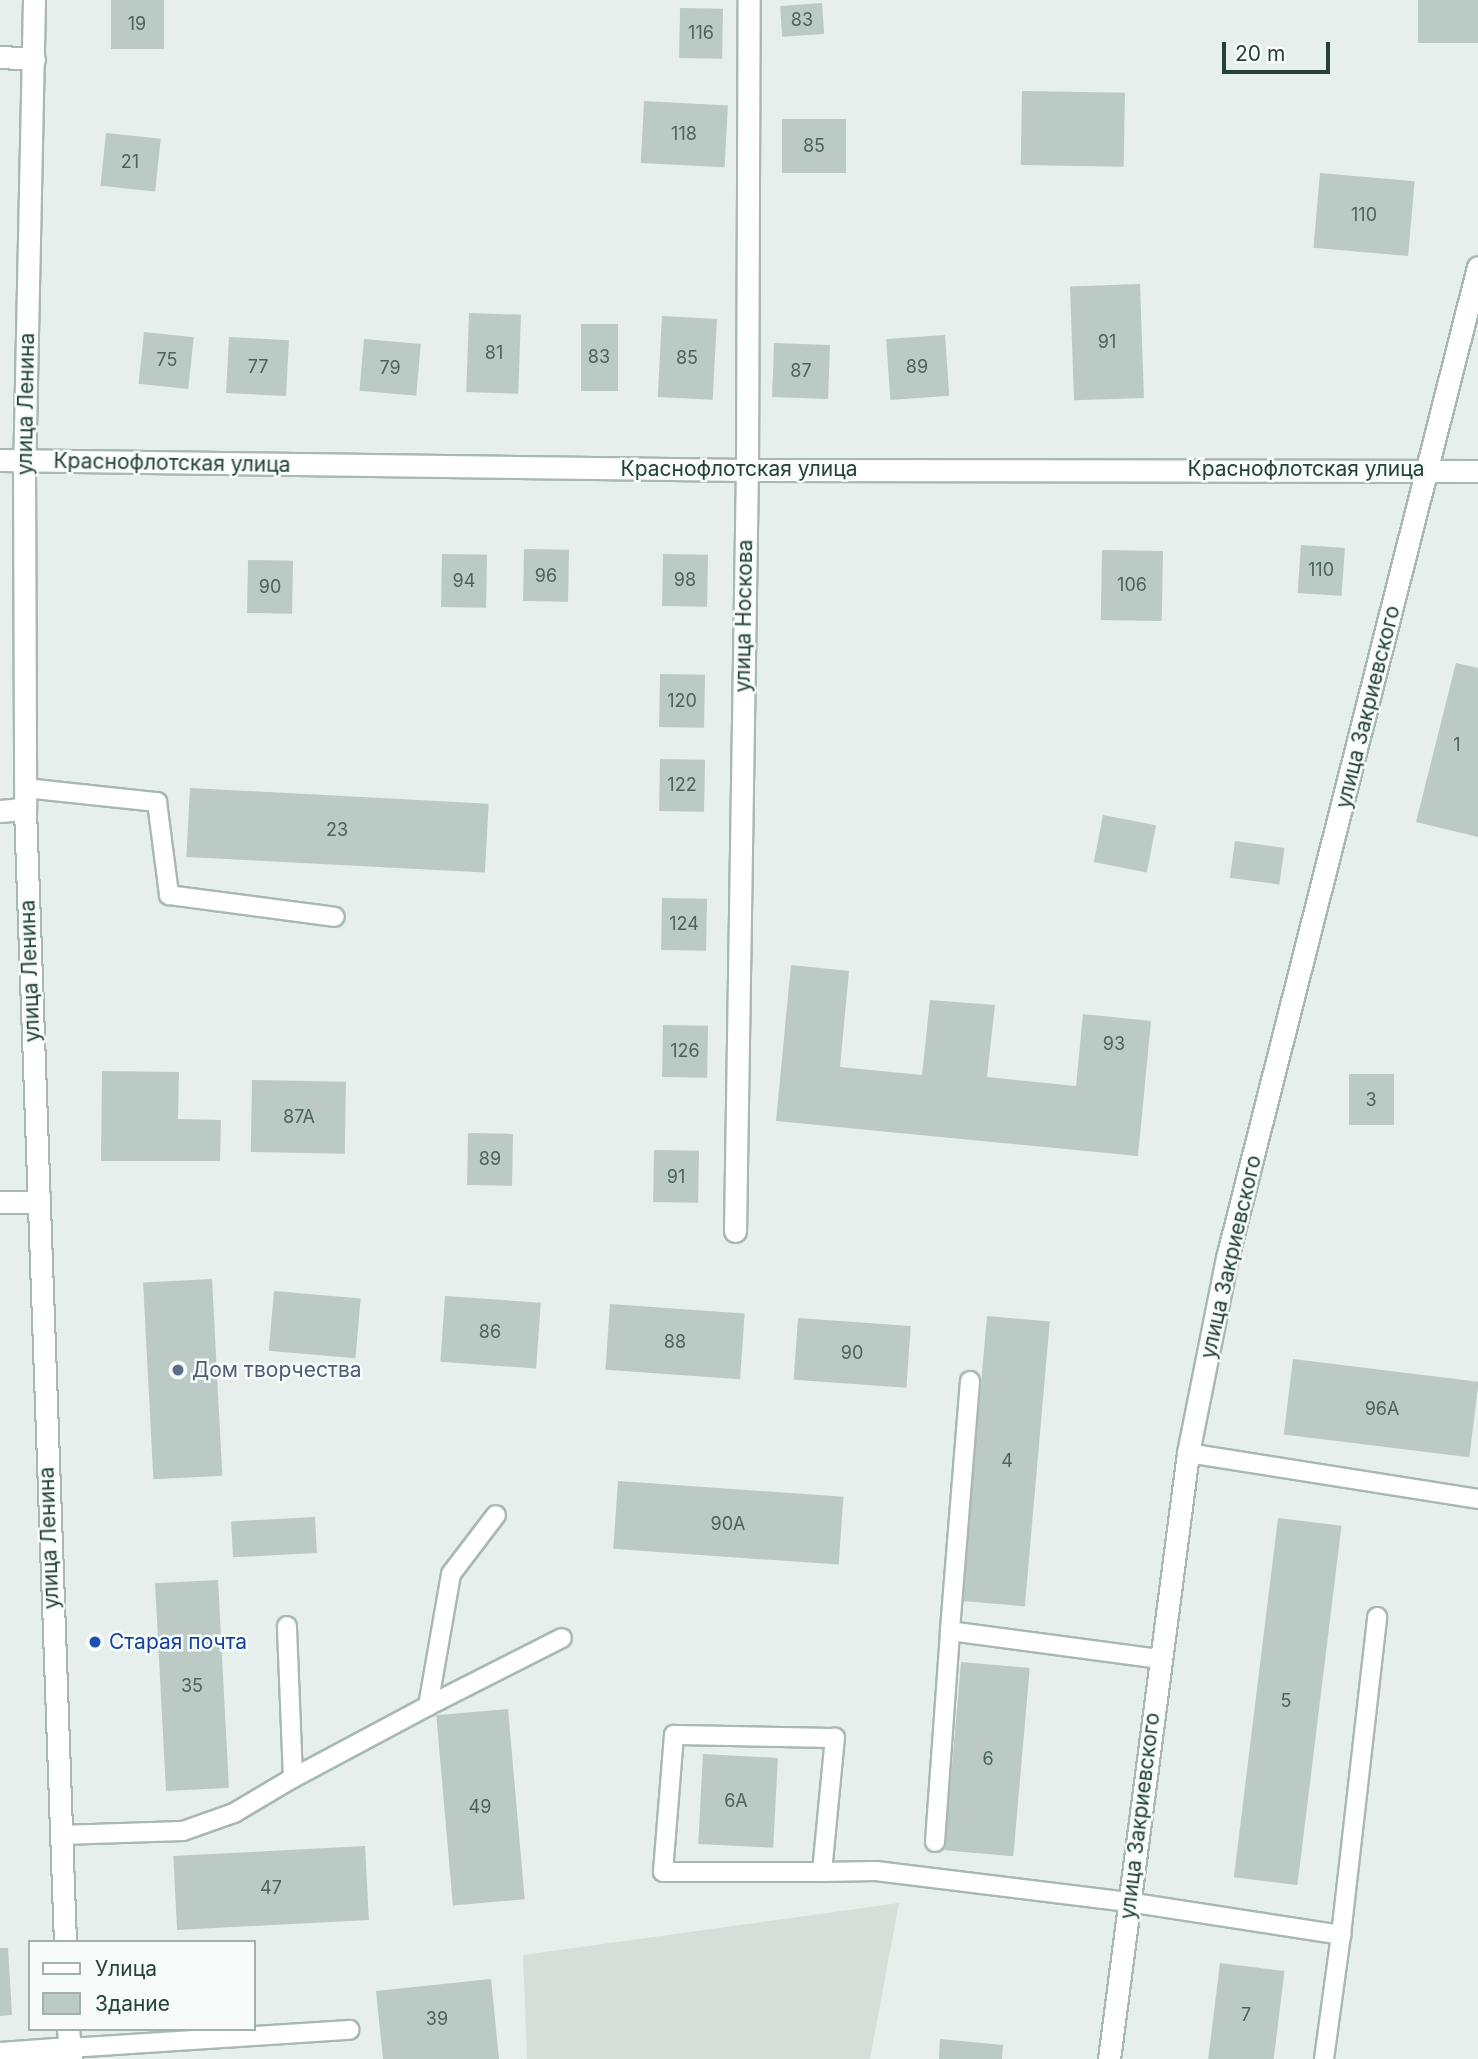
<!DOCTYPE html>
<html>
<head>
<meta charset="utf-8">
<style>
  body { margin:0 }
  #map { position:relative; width:1478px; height:2059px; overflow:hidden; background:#e6efeb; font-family:Inter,sans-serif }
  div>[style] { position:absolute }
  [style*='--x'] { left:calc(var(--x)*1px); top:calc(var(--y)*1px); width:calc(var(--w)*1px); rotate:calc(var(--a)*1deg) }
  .built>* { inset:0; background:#d4dfda }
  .building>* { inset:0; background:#bbcac4; transform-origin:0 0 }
  .roads { filter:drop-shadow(2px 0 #a8b8b2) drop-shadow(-2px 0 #a8b8b2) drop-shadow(0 2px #a8b8b2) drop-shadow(0 -2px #a8b8b2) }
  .service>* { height:18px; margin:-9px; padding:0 9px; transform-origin:9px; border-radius:9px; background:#fff }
  .minor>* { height:21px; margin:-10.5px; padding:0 10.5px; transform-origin:10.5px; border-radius:10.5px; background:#fff }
  .tertiary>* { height:21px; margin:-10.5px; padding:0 10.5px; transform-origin:10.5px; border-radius:10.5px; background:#fff }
  .secondary>* { height:21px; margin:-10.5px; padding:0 10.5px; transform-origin:10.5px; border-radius:10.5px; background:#fff }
  .dots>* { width:19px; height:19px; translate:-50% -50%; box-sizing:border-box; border:4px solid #f7fbf9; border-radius:50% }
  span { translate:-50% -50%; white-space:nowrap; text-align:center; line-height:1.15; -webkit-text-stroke:5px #f7fbf9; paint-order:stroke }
  .number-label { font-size:18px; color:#4a645c }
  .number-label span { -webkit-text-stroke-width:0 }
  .street-label { font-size:21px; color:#24423a }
  .service-label { font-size:21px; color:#4e5e75 }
  .left { translate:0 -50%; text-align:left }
  .transit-label { font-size:21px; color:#164399 }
  .legend { position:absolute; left:28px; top:1940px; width:228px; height:91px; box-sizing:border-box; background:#f7fbf9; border:2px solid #a3b1ad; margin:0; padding:9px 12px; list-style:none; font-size:21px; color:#24423a }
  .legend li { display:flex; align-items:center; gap:14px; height:35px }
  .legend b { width:35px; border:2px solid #a3b1ad }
  .scale { position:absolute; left:1222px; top:42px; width:108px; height:32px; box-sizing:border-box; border:4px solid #24423a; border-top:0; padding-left:9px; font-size:21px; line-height:24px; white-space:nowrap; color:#24423a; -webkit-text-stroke:5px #f7fbf9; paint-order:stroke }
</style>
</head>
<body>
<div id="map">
  <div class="built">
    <i style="clip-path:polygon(899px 1903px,870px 2059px,527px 2059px,523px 1955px)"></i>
  </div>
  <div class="building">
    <i style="left:111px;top:0;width:53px;height:49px"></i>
    <i style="left:1418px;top:0;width:60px;height:43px"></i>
    <i style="left:822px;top:3px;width:31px;height:42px;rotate:86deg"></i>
    <i style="left:680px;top:8px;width:43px;height:50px;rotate:1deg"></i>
    <i style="left:1022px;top:91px;width:103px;height:74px;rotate:1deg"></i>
    <i style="left:644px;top:101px;width:84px;height:62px;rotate:3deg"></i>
    <i style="left:782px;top:119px;width:64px;height:54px"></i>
    <i style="left:106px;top:133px;width:55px;height:53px;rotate:6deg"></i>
    <i style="left:1320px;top:173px;width:95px;height:75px;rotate:5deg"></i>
    <i style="left:1140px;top:284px;width:114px;height:70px;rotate:88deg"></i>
    <i style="left:469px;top:313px;width:52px;height:79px;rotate:2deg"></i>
    <i style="left:662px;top:316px;width:55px;height:81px;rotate:3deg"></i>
    <i style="left:581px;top:324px;width:37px;height:67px"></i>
    <i style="left:144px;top:332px;width:50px;height:52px;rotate:6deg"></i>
    <i style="left:945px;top:335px;width:61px;height:59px;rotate:86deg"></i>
    <i style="left:229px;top:337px;width:60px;height:56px;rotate:3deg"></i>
    <i style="left:364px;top:339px;width:57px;height:52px;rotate:5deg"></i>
    <i style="left:774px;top:343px;width:56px;height:54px;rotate:2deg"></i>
    <i style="left:1301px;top:545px;width:44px;height:48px;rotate:4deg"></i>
    <i style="left:524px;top:549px;width:45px;height:52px;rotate:1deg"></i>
    <i style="left:1102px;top:550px;width:61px;height:70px;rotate:1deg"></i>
    <i style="left:442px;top:554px;width:45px;height:53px;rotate:1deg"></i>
    <i style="left:663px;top:554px;width:45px;height:52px;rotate:1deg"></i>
    <i style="left:248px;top:560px;width:45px;height:53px;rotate:1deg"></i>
    <i style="clip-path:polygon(1456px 663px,1478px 668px,1478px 837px,1416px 822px)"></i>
    <i style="left:660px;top:674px;width:45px;height:53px;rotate:1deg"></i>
    <i style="left:660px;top:759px;width:45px;height:52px;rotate:1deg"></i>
    <i style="left:190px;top:788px;width:299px;height:69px;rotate:3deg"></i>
    <i style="left:1103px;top:815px;width:54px;height:48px;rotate:11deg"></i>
    <i style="left:1235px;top:841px;width:50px;height:37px;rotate:8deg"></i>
    <i style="left:662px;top:898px;width:45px;height:52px;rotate:1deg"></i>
    <i style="clip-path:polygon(791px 965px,849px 971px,840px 1067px,922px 1075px,930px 1000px,995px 1005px,987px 1077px,1076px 1086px,1083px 1014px,1151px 1021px,1138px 1156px,776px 1121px)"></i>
    <i style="left:663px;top:1025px;width:45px;height:52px;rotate:1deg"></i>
    <i style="clip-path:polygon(102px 1071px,179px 1072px,178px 1119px,221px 1120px,220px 1161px,101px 1161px)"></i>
    <i style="left:1349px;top:1074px;width:45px;height:51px"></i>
    <i style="left:252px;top:1080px;width:94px;height:72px;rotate:1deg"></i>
    <i style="left:468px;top:1133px;width:45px;height:52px;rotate:1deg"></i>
    <i style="left:654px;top:1150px;width:45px;height:52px;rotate:1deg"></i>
    <i style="left:212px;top:1279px;width:197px;height:69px;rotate:87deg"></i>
    <i style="left:274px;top:1291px;width:87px;height:60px;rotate:5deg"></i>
    <i style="left:445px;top:1296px;width:96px;height:66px;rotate:4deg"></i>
    <i style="left:610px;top:1304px;width:135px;height:66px;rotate:4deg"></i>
    <i style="left:987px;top:1316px;width:63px;height:286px;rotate:5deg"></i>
    <i style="left:798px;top:1318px;width:113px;height:62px;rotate:4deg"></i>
    <i style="left:1293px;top:1359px;width:187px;height:76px;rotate:7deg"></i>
    <i style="left:618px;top:1481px;width:226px;height:68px;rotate:4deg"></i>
    <i style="left:315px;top:1517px;width:36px;height:84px;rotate:87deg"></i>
    <i style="left:1278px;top:1518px;width:64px;height:362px;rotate:7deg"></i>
    <i style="left:218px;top:1580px;width:208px;height:63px;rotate:87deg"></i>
    <i style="left:961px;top:1662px;width:69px;height:189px;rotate:5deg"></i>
    <i style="left:508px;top:1709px;width:191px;height:72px;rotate:85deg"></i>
    <i style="left:703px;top:1754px;width:75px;height:90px;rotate:3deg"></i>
    <i style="left:365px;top:1846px;width:74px;height:192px;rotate:87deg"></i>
    <i style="clip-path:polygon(0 1948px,8px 1948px,12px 2015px,0 2016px)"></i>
    <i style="left:1220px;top:1963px;width:65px;height:97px;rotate:7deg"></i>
    <i style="clip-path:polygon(491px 1979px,499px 2059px,383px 2059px,376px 1991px)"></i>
    <i style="clip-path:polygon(940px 2039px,1003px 2045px,1002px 2059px,939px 2059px)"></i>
  </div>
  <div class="roads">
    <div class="service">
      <i style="--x:25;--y:788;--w:133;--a:6.1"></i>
      <i style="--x:157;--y:802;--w:94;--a:82.6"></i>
      <i style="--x:169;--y:895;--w:167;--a:7.5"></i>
      <i style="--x:970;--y:1381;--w:251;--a:94.6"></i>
      <i style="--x:950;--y:1631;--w:213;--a:7.6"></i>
      <i style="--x:1188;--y:1453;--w:294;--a:9"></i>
      <i style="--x:428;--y:1706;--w:150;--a:-26.9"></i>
      <i style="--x:293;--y:1778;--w:153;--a:-28.1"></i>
      <i style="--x:428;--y:1706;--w:134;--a:-80.1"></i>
      <i style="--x:451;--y:1574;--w:74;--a:-52.7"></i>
      <i style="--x:61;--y:1835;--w:122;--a:-1.9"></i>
      <i style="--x:183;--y:1831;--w:54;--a:-19.4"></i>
      <i style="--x:234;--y:1813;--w:69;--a:-30.7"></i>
      <i style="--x:293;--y:1778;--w:152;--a:-92.3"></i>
      <i style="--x:935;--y:1842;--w:212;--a:-85.9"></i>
      <i style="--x:822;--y:1872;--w:135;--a:-84.5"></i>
      <i style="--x:835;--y:1738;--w:161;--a:-178.9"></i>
      <i style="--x:674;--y:1735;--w:137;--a:94.6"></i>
      <i style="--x:663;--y:1872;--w:159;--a:0"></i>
      <i style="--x:822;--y:1872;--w:54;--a:-1.1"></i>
      <i style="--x:876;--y:1871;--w:254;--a:7"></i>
      <i style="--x:1128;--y:1902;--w:216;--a:8.8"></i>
      <i style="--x:1341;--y:1935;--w:125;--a:97.8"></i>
      <i style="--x:1341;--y:1935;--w:320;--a:-83.5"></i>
      <i style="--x:69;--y:2048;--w:281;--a:-3.7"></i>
    </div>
    <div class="minor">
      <i style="--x:0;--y:57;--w:34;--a:3"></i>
      <i style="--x:0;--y:811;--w:25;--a:-5"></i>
      <i style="--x:0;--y:1202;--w:37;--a:0"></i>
      <i style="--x:735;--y:1231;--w:761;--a:-89.1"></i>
      <i style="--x:747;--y:470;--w:470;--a:-89.8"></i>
    </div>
    <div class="tertiary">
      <i style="--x:0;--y:460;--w:747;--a:0.77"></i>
      <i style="--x:747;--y:470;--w:731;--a:0.08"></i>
      <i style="--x:0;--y:2053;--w:69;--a:-4.1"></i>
    </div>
    <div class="secondary">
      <i style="--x:34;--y:0;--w:461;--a:91.2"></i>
      <i style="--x:24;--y:461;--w:348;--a:89.8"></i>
      <i style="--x:25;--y:809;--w:1134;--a:87.98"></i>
      <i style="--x:68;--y:2029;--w:30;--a:84"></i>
      <i style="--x:1109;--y:2059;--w:611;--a:-82.57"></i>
      <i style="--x:1188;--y:1453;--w:199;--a:-78.7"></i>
      <i style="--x:1227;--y:1258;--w:1022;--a:-75.79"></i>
    </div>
  </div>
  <div class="dots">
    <i style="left:178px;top:1370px;background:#5c6f8a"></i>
    <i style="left:95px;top:1642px;background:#1a4fb4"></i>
  </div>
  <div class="number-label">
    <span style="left:802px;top:20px">83</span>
    <span style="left:137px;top:24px">19</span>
    <span style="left:701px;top:33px">116</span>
    <span style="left:684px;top:134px">118</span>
    <span style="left:814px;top:146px">85</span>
    <span style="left:130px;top:162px">21</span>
    <span style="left:1364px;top:215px">110</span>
    <span style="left:1107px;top:342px">91</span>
    <span style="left:494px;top:353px">81</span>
    <span style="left:599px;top:357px">83</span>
    <span style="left:687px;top:358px">85</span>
    <span style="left:167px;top:360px">75</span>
    <span style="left:258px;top:367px">77</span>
    <span style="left:917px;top:367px">89</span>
    <span style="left:390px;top:368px">79</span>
    <span style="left:801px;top:371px">87</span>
    <span style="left:1321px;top:570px">110</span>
    <span style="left:546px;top:576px">96</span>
    <span style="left:685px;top:580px">98</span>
    <span style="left:464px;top:581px">94</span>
    <span style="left:1132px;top:585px">106</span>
    <span style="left:270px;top:587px">90</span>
    <span style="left:682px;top:701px">120</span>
    <span style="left:1457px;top:745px">1</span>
    <span style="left:682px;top:785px">122</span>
    <span style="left:337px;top:830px">23</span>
    <span style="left:684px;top:924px">124</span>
    <span style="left:1114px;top:1044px">93</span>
    <span style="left:685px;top:1051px">126</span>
    <span style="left:1371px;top:1100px">3</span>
    <span style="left:299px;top:1117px">87А</span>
    <span style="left:490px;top:1159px">89</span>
    <span style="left:676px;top:1177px">91</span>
    <span style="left:490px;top:1332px">86</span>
    <span style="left:675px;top:1342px">88</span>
    <span style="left:852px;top:1353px">90</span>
    <span style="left:1382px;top:1409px">96А</span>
    <span style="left:1007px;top:1461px">4</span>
    <span style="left:728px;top:1524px">90А</span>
    <span style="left:192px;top:1686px">35</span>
    <span style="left:1286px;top:1701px">5</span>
    <span style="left:988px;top:1759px">6</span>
    <span style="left:736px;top:1801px">6А</span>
    <span style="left:480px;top:1807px">49</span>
    <span style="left:271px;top:1888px">47</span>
    <span style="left:1246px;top:2015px">7</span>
    <span style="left:437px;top:2019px">39</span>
  </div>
  <div class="street-label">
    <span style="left:26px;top:404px;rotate:-89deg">улица Ленина</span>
    <span style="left:172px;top:463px;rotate:1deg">Краснофлотская улица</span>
    <span style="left:739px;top:469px">Краснофлотская улица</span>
    <span style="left:1306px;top:469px">Краснофлотская улица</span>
    <span style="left:744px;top:616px;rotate:-89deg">улица Носкова</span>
    <span style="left:1368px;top:707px;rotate:-76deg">улица Закриевского</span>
    <span style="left:30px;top:971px;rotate:-92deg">улица Ленина</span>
    <span style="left:1231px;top:1257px;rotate:-77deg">улица Закриевского</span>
    <span style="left:49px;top:1538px;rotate:-92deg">улица Ленина</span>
    <span style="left:1140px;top:1816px;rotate:-83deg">улица Закриевского</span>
  </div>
  <div class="service-label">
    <span class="left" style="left:192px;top:1370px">Дом творчества</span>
  </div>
  <div class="transit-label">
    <span class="left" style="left:109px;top:1642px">Старая почта</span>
  </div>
  <ul class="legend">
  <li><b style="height:9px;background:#fff"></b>Улица</li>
  <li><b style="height:19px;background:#bbcac4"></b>Здание</li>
  </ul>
  <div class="scale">20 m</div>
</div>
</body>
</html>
